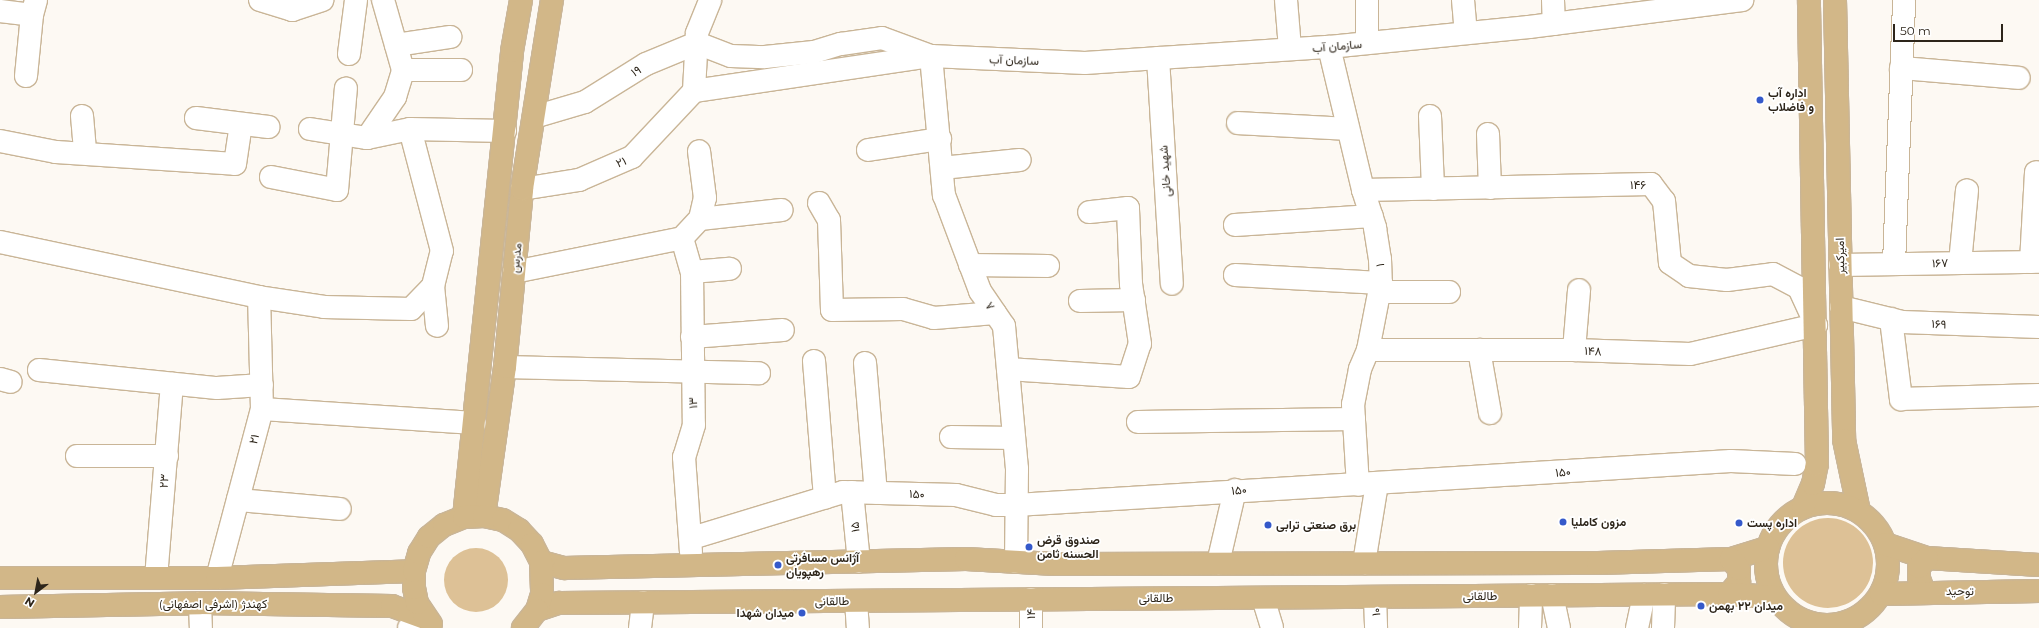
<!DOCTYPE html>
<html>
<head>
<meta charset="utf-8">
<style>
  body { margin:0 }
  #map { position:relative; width:2039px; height:628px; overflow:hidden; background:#fdf9f3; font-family:Montserrat,Vazirmatn,sans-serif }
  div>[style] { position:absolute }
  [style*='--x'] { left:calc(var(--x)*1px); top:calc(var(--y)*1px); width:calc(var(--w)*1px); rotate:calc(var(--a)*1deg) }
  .green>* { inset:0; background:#ddc196 }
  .round { border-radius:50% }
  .roads { filter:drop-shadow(1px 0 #c9b597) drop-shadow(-1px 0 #c9b597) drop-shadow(0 1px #c9b597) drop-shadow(0 -1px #c9b597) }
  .minor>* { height:22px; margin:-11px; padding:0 11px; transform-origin:11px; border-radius:11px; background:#fff }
  .major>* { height:22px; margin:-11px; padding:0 11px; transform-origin:11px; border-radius:11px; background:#d2b788 }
  .major>.ring { margin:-11px; padding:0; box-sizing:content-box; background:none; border:22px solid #d2b788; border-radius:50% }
  .dots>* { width:11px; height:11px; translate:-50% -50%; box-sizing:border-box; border:2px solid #fff; border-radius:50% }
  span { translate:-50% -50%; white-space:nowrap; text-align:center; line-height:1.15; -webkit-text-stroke:3.5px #fff; paint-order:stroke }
  .street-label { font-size:12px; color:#2d251a }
  .poi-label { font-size:12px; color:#2d251a; font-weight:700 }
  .left { translate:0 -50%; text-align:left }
  .right { translate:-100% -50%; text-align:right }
  .north { position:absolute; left:16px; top:572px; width:40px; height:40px; -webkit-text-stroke:3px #fff; paint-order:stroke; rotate:212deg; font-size:11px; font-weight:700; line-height:16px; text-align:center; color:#2d251a }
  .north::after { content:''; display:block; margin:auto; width:14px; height:18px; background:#2d251a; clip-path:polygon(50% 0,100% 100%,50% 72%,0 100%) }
  .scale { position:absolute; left:1893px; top:24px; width:110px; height:18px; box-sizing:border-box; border:2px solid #2d251a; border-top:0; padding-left:5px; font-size:12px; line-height:14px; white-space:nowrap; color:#2d251a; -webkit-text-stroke:3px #fff; paint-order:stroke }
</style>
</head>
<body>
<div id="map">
  <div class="green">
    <i class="round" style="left:1783px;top:518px;width:90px;height:90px"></i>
    <i class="round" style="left:444px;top:548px;width:64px;height:64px"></i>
  </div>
  <div class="roads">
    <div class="minor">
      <i style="--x:260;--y:0;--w:34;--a:17"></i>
      <i style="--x:292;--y:10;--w:32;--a:-18"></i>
      <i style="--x:1286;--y:0;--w:49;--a:85.3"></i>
      <i style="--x:1463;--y:0;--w:33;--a:85"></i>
      <i style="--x:1553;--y:0;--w:24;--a:88"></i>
      <i style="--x:0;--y:11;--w:32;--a:7"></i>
      <i style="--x:32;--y:15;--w:16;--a:-75"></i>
      <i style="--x:697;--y:43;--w:36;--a:21"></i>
      <i style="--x:731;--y:56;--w:34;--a:2"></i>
      <i style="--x:765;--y:57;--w:49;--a:-5.8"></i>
      <i style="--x:814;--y:52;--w:28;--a:-17"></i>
      <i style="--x:841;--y:44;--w:41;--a:-8.3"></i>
      <i style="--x:882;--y:38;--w:52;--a:20.2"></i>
      <i style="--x:931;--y:56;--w:140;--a:84.7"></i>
      <i style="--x:944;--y:195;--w:103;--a:69.4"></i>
      <i style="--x:980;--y:291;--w:42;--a:55.6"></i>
      <i style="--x:1004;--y:326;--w:144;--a:84.8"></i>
      <i style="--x:1017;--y:469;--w:93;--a:90.6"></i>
      <i style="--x:1367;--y:43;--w:43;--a:-90"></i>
      <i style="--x:396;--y:45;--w:55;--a:-8.4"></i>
      <i style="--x:1329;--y:47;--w:147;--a:76.6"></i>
      <i style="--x:1363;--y:190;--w:40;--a:72"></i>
      <i style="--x:1375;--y:228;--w:31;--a:81"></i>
      <i style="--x:1380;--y:259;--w:24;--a:88"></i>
      <i style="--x:1381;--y:283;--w:68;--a:101"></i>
      <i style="--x:1368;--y:350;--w:21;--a:113"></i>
      <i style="--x:1360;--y:369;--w:36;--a:101"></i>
      <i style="--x:1353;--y:404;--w:81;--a:86.5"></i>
      <i style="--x:349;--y:54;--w:54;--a:-82.6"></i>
      <i style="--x:1158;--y:58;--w:226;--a:86.5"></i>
      <i style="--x:1901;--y:68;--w:118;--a:4.8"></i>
      <i style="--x:403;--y:70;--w:58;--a:0"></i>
      <i style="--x:26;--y:76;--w:61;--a:-84.4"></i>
      <i style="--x:694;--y:91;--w:240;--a:-8.4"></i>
      <i style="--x:931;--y:56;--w:154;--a:2.6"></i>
      <i style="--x:1085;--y:63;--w:245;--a:-3.8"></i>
      <i style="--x:1329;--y:47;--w:201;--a:-5.7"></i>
      <i style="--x:1529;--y:27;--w:215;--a:-7.2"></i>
      <i style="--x:694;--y:91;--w:58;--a:-87"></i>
      <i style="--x:697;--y:33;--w:35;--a:-68"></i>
      <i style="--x:82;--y:116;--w:37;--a:85"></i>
      <i style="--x:1430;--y:116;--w:73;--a:87.6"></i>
      <i style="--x:534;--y:117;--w:53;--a:-16.4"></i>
      <i style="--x:585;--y:102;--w:72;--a:-31.9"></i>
      <i style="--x:646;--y:64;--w:55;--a:-22.4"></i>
      <i style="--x:196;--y:118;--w:73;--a:7.1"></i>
      <i style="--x:1238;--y:123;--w:110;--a:3.1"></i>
      <i style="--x:310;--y:129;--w:58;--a:9"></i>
      <i style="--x:367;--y:138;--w:44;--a:-11.8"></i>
      <i style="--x:410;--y:129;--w:95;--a:1.2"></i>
      <i style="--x:1488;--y:134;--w:54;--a:87.9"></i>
      <i style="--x:367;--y:138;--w:50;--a:-55.7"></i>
      <i style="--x:395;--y:97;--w:28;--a:-73"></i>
      <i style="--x:403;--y:70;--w:73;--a:-105.9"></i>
      <i style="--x:0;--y:141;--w:57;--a:11.1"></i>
      <i style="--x:56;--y:152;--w:179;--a:3.8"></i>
      <i style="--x:235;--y:164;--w:40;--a:-81.5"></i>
      <i style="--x:868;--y:150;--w:73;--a:-8.7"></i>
      <i style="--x:942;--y:168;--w:78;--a:-5.9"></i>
      <i style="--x:271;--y:177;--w:67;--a:11.1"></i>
      <i style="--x:337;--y:190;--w:102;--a:-85"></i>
      <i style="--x:522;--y:189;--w:58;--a:-9"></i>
      <i style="--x:579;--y:180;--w:58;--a:-23.5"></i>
      <i style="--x:632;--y:157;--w:91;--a:-46.8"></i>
      <i style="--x:1363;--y:190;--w:288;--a:-1.2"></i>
      <i style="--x:1651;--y:184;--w:21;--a:53"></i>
      <i style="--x:1664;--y:201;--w:62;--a:84.5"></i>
      <i style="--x:1670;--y:263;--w:23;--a:34"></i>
      <i style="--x:1689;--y:276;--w:38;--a:6"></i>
      <i style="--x:1727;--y:280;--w:46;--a:-7.4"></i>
      <i style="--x:1773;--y:274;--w:30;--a:28"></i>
      <i style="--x:1799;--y:288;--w:41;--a:65.3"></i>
      <i style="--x:1816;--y:325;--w:129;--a:167"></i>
      <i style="--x:1690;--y:354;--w:116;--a:-178"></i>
      <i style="--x:1574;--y:350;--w:206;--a:180"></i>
      <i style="--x:819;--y:203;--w:20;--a:60"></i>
      <i style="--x:829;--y:220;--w:90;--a:88.1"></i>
      <i style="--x:832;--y:310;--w:71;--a:-0.8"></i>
      <i style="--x:903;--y:309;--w:32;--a:16"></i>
      <i style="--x:934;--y:318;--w:61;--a:-4.7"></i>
      <i style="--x:700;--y:219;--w:82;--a:-6.3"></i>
      <i style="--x:1235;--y:225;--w:137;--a:-3.8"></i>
      <i style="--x:682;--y:238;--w:35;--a:74"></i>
      <i style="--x:692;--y:272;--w:153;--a:89.3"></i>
      <i style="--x:694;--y:425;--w:34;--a:107"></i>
      <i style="--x:684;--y:457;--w:95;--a:85.8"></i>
      <i style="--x:0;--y:242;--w:265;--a:12"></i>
      <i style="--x:259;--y:297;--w:66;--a:8.7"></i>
      <i style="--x:324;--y:307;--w:87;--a:1.3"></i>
      <i style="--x:411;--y:309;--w:32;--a:-46"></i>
      <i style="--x:433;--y:286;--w:36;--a:-76"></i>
      <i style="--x:442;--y:251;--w:126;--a:-104.7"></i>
      <i style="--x:2031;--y:262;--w:90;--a:-86.8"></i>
      <i style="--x:1960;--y:263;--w:73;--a:-84.5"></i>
      <i style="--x:1894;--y:264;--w:264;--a:-87.8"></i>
      <i style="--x:970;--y:265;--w:78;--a:0.7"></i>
      <i style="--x:1840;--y:265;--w:199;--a:-0.9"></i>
      <i style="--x:514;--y:272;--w:171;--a:-11.4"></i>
      <i style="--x:682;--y:238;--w:26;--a:-47"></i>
      <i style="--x:700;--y:219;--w:22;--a:-77"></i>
      <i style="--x:705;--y:198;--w:47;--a:-97.3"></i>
      <i style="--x:692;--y:272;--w:38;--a:-5"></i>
      <i style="--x:1235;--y:275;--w:146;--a:3.1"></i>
      <i style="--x:433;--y:286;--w:40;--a:84.3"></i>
      <i style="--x:1379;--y:292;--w:70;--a:0"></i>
      <i style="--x:1080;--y:301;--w:54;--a:-1.1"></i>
      <i style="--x:1841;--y:307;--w:63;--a:13.8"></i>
      <i style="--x:1902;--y:322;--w:137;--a:2.1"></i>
      <i style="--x:1891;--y:319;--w:81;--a:82.9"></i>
      <i style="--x:1901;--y:399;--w:138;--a:-1.7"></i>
      <i style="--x:692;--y:337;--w:91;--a:-4.4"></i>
      <i style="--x:1479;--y:350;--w:64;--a:80.1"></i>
      <i style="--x:1574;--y:350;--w:60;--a:-85.2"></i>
      <i style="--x:814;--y:361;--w:137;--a:85.4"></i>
      <i style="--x:865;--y:363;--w:130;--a:85.2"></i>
      <i style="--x:505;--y:367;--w:254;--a:1.4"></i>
      <i style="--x:1008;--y:369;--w:121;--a:3.8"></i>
      <i style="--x:1129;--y:377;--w:35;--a:-72"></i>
      <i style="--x:1140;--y:344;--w:61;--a:-98.5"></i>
      <i style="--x:1131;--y:284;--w:76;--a:-92.3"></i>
      <i style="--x:1128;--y:208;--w:39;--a:174"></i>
      <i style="--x:39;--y:370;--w:179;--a:5.8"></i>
      <i style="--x:217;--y:388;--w:45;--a:-3.8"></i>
      <i style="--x:0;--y:379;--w:11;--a:15"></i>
      <i style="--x:262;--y:409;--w:213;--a:3.8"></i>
      <i style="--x:1138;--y:422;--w:216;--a:-0.8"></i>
      <i style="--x:951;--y:437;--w:63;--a:0.9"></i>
      <i style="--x:77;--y:456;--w:90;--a:0"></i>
      <i style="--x:852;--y:492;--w:70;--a:84.3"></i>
      <i style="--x:238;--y:500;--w:102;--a:5"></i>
      <i style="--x:692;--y:538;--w:158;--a:-16.9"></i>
      <i style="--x:843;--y:492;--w:113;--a:1.5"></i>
      <i style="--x:956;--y:495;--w:41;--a:14"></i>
      <i style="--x:996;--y:505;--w:20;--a:0"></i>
      <i style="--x:1016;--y:505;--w:716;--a:-3.52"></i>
      <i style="--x:1731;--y:461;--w:64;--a:2.7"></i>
      <i style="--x:1218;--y:563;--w:75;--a:-76.9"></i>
      <i style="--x:1364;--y:563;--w:80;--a:-80.7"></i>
      <i style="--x:156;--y:578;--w:195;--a:-85.3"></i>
      <i style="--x:217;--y:578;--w:175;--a:-75.1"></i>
      <i style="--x:262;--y:409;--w:112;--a:-91.5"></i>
      <i style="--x:1552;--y:595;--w:34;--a:78"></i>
      <i style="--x:1375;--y:597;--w:31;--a:88"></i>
      <i style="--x:1263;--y:598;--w:31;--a:73"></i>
      <i style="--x:856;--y:601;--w:27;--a:86"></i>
      <i style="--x:200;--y:603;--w:25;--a:88"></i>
      <i style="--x:409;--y:628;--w:19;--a:-32"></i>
      <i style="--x:640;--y:628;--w:26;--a:-83"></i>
      <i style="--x:1031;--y:628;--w:29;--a:-90"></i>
      <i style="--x:1530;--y:628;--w:33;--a:-88"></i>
      <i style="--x:1637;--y:628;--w:34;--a:-78"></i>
      <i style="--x:1663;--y:628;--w:34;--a:-88"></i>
    </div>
    <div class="major">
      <i style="--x:1835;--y:0;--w:440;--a:88.8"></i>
      <i style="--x:1844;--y:440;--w:73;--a:78.1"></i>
      <i class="ring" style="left:1766px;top:503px;width:100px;height:100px"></i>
      <i style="--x:1803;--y:507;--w:25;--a:-67"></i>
      <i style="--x:1813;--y:484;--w:20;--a:-79"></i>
      <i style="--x:1817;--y:464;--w:464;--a:-91"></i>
      <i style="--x:484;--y:516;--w:150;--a:-82"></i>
      <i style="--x:505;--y:367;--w:179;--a:-84.5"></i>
      <i style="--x:522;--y:189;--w:191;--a:-81"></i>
      <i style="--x:464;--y:517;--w:468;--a:-84.1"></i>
      <i style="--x:512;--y:51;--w:52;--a:-80"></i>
      <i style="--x:1885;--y:544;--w:44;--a:18.4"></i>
      <i style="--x:1927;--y:558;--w:112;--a:3.6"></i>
      <i style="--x:541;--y:562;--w:24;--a:15"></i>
      <i style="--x:564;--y:568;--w:402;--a:-1.3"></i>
      <i style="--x:966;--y:559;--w:89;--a:3.2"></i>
      <i style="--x:1055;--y:564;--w:543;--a:-0.11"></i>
      <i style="--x:1598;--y:563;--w:133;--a:-1.7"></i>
      <i style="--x:1731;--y:559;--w:39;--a:-17"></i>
      <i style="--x:0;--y:578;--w:217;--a:0"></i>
      <i style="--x:217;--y:578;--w:197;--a:-2"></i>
      <i style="--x:1924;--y:592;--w:15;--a:-110"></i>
      <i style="--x:1919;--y:578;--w:11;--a:-90"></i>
      <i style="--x:1919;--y:567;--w:12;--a:-48"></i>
      <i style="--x:1729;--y:594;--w:16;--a:-50"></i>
      <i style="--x:1739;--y:582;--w:13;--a:-90"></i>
      <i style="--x:1739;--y:569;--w:13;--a:-129"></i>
      <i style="--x:1881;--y:594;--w:158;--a:-1.1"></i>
      <i style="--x:0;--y:607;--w:200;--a:-1.1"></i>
      <i style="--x:200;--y:603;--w:192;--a:0.9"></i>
      <i style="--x:392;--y:606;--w:35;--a:20"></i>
      <i style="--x:537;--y:610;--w:23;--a:-18"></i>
      <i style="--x:559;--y:603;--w:1170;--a:-0.44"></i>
      <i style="--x:1729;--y:594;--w:46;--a:3.7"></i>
      <i style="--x:431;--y:624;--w:25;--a:-124"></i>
      <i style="--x:417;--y:603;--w:15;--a:-101"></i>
      <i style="--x:414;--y:588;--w:17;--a:-90"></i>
      <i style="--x:414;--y:571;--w:19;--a:-74"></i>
      <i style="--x:419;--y:553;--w:19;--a:-58"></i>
      <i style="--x:429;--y:537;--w:19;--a:-39"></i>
      <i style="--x:444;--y:525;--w:22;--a:-22"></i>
      <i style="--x:464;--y:517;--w:20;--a:-3"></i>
      <i style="--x:484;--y:516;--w:19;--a:12"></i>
      <i style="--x:503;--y:520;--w:19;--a:32"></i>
      <i style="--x:519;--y:530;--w:19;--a:47"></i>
      <i style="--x:532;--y:544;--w:20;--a:63"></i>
      <i style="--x:541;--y:562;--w:32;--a:88"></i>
      <i style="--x:542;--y:594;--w:17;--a:107"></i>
      <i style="--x:537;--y:610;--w:23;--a:128"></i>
    </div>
  </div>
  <div class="dots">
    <i style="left:1760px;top:100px;background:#3559ca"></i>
    <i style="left:1563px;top:522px;background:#3559ca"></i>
    <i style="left:1739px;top:523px;background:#3559ca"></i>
    <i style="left:1268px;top:525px;background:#3559ca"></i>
    <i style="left:1029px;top:547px;background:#3559ca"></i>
    <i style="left:778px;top:565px;background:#3559ca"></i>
    <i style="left:1701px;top:606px;background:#3559ca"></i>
    <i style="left:802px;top:613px;background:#3559ca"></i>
  </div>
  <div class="street-label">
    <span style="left:1337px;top:46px;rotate:-5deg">سازمان آب</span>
    <span style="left:1014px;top:60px;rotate:2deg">سازمان آب</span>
    <span style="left:636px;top:71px;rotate:-32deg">۱۹</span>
    <span style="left:621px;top:162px;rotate:-23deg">۲۱</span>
    <span style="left:1165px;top:171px;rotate:-94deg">شهید خانی</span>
    <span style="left:1638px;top:185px">۱۴۶</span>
    <span style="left:1840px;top:256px;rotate:-91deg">امیرکبیر</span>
    <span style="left:516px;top:258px;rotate:-84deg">مدرس</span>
    <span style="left:1940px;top:263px;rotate:-1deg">۱۶۷</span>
    <span style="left:1380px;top:265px;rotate:-94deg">۱</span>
    <span style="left:990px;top:306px;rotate:56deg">۷</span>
    <span style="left:1939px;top:324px;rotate:2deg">۱۶۹</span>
    <span style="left:1593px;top:351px;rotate:2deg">۱۴۸</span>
    <span style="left:693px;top:403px;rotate:-92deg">۱۳</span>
    <span style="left:254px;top:439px;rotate:-75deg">۲۱</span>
    <span style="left:1563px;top:472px;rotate:-4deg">۱۵۰</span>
    <span style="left:164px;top:481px;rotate:-85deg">۲۳</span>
    <span style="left:1239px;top:490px;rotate:-4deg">۱۵۰</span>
    <span style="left:917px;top:494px;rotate:2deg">۱۵۰</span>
    <span style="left:855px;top:527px;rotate:-95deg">۱۵</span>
    <span style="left:1960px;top:591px">توحید</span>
    <span style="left:1480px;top:596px">طالقانی</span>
    <span style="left:1156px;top:598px">طالقانی</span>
    <span style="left:832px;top:601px;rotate:-1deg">طالقانی</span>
    <span style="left:213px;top:604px">کهندژ (اشرفی اصفهانی)</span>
    <span style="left:1376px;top:612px;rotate:-92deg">۱۰</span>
    <span style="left:1031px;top:614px;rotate:-89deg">۱۴</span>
  </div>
  <div class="poi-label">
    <span class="left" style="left:1768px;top:100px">اداره آب<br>و فاضلاب</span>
    <span class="left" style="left:1571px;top:522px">مزون کاملیا</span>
    <span class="left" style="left:1747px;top:523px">اداره پست</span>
    <span class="left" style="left:1276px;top:525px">برق صنعتی ترابی</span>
    <span class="left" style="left:1037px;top:547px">صندوق قرض<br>الحسنه ثامن</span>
    <span class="left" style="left:786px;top:565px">آژانس مسافرتی<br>رهپویان</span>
    <span class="left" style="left:1709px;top:606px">میدان ۲۲ بهمن</span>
    <span class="right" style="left:794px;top:613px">میدان شهدا</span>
  </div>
  <div class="north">N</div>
  <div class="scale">50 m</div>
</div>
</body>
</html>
